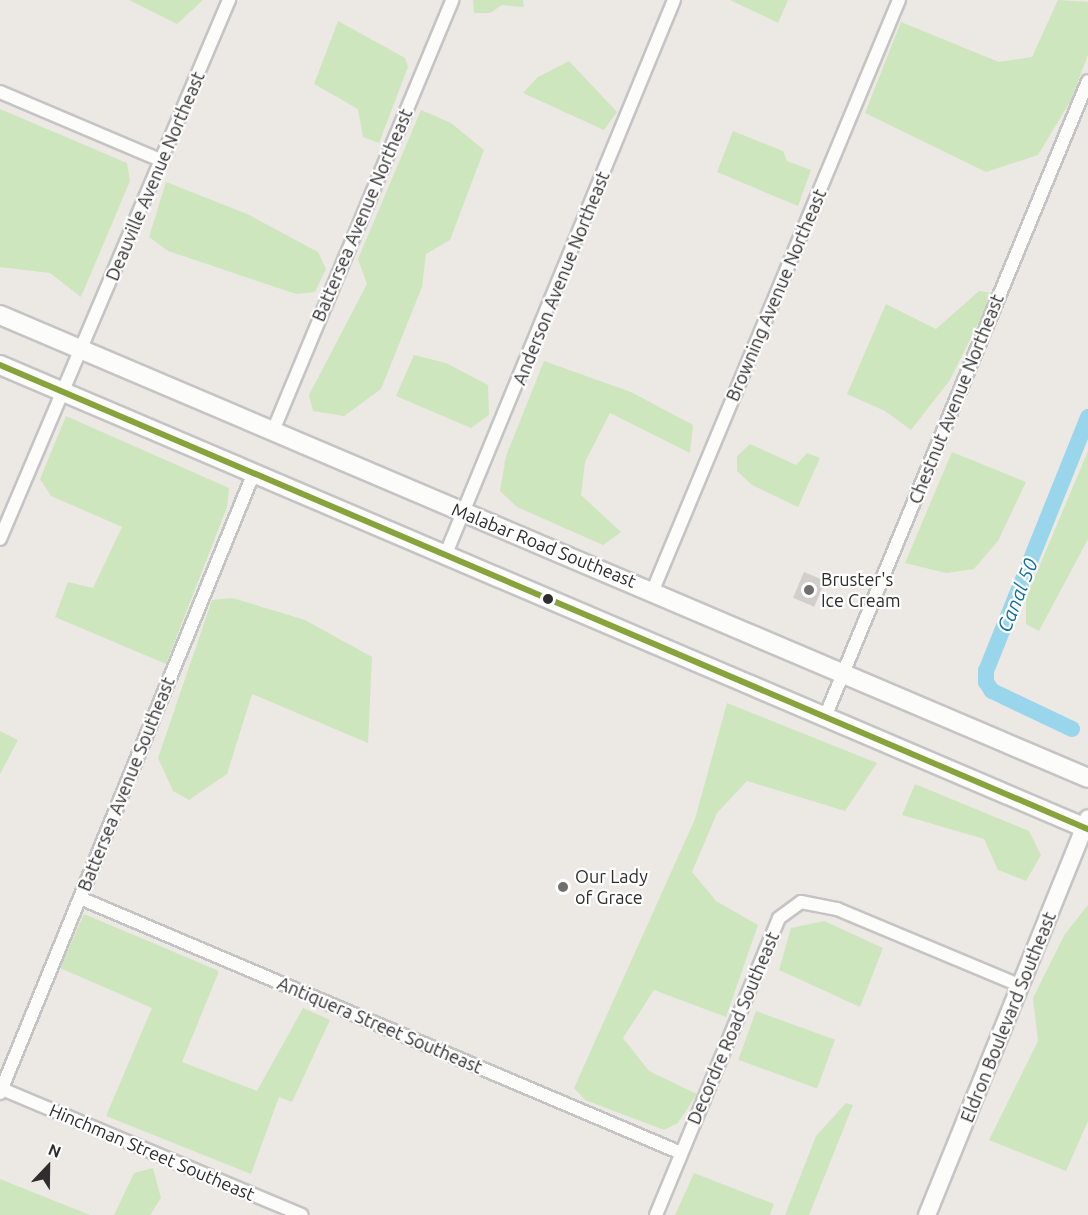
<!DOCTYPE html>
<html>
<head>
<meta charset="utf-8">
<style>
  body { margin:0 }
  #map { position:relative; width:1088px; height:1215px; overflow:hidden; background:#ece8e4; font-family:Ubuntu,sans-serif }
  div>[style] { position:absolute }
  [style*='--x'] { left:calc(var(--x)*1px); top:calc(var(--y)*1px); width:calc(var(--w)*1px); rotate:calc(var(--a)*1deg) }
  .green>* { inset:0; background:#cee6be; transform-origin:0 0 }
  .canal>* { height:16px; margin:-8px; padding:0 8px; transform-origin:8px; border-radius:8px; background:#99d6ec }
  .building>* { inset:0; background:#d1cecb; transform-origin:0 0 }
  .roads { filter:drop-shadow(2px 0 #c5c4c5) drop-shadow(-2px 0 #c5c4c5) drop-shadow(0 2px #c5c4c5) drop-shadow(0 -2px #c5c4c5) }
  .minor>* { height:12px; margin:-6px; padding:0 6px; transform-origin:6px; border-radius:6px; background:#fcfcfb }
  .tertiary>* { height:16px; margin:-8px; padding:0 8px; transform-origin:8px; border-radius:8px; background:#fcfcfb }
  .secondary>* { height:18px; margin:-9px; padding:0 9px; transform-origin:9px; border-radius:9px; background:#fcfcfb }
  .bus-1>* { height:6px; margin:-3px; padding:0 3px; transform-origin:3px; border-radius:3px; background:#86a33c }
  .dots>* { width:16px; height:16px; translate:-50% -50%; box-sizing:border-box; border:3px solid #fff; border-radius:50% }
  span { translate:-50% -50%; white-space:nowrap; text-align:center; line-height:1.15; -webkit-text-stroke:4.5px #fff; paint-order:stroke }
  .street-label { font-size:18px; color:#2e2e2e }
  .poi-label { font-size:18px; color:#2e2e2e }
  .left { translate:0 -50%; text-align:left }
  .water-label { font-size:20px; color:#0d6fa3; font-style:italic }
  .north { position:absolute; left:18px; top:1137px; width:60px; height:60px; -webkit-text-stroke:4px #fff; paint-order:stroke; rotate:22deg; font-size:16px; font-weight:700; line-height:24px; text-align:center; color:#2e2e2e }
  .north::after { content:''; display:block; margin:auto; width:21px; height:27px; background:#2e2e2e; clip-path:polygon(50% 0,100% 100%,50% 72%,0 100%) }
</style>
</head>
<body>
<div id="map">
  <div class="green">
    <i style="clip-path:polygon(129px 0,203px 0,177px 24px)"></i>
    <i style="clip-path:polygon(473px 0,523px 0,524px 7px,502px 5px,490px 13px,474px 13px)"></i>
    <i style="clip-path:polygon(730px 0,788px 0,778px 23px)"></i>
    <i style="clip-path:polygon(1058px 0,1088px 2px,1088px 55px,1071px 100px,1038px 155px,986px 172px,865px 113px,901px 22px,999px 62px,1032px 57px)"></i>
    <i style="clip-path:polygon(338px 21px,405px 58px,408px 67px,379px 143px,363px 137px,358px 109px,314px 84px)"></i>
    <i style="clip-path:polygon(569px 61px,617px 112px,604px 130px,523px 93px,538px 77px)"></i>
    <i style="clip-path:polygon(0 109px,127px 163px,130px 181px,81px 297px,50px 273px,0 267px)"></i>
    <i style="clip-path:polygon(421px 110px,451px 123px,484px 150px,450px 240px,426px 254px,422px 287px,381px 389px,344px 416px,313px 411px,309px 395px,367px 284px,358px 259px)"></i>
    <i style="clip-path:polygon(733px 131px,783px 151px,787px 161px,811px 170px,798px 206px,717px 172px)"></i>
    <i style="clip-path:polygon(166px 182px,247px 214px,318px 252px,326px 269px,315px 292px,296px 294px,168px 251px,149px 237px)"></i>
    <i style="clip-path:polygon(979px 291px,993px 293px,950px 380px,911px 430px,885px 411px,847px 394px,886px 304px,936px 329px)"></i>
    <i style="clip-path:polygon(414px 355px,446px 363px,488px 385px,489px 415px,471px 428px,396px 396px)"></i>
    <i style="clip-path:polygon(544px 361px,631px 392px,693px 425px,690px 453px,610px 413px,585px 462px,581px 495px,621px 532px,603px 545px,517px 507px,500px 491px,506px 456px)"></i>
    <i style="clip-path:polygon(66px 416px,229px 488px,227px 507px,166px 664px,55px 617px,68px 582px,93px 588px,122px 527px,51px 496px,40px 479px)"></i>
    <i style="clip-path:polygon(750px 444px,796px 465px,807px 453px,820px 458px,798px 507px,752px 485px,737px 471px,737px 456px)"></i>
    <i style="clip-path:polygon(1088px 451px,1088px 539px,1039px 631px,1026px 624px,1026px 598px)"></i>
    <i style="clip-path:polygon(952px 452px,1026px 482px,998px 541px,974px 569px,946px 573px,905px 563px)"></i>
    <i style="clip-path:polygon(233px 598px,305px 620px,372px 657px,368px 743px,252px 694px,227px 774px,189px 800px,173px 791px,158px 758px,212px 600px)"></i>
    <i style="clip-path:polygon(727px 703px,877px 763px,845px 811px,747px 781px,717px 813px,692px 872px,716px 901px,758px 925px,726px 1017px,654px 990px,623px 1038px,649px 1071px,697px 1094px,678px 1123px,664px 1130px,585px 1100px,574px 1088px,695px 819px)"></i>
    <i style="clip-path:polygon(0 731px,18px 740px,0 774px)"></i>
    <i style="clip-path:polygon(915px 784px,1029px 831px,1041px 855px,1026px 881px,998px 870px,984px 839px,902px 815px)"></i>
    <i style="clip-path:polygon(1088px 905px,1088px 1121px,1066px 1171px,989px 1140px,1038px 1041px,1033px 998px,1065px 934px)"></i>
    <i style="clip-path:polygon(84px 914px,219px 971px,182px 1062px,257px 1091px,303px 1008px,330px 1020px,292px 1102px,279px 1097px,251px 1174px,106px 1116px,152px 1008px,60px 968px)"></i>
    <i style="clip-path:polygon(824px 921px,883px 948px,860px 1007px,779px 970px,791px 928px)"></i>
    <i style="left:756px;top:1011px;width:84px;height:52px;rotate:20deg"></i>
    <i style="clip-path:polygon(846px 1103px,853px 1105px,809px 1215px,785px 1215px,816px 1136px)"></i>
    <i style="clip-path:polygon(153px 1168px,161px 1198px,150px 1215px,114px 1215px,134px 1173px)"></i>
    <i style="clip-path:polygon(694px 1173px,774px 1204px,770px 1215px,675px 1215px)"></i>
    <i style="clip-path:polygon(0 1179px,90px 1215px,0 1215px)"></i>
  </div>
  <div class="canal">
    <i style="--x:1072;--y:729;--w:89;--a:-154.6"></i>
    <i style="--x:992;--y:691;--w:11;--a:-124"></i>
    <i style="--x:986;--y:682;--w:11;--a:-90"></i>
    <i style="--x:986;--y:671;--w:274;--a:-68.1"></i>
  </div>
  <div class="building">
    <i style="left:804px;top:572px;width:23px;height:28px;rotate:23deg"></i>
  </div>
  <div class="roads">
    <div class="minor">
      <i style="--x:0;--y:92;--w:174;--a:23"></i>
      <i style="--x:273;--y:431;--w:467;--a:-67.4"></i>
      <i style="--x:0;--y:539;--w:586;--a:-66.98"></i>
      <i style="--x:445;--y:556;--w:601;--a:-67.61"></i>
      <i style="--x:653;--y:590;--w:639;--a:-67.37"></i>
      <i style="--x:825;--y:717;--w:688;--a:-67.53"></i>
      <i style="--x:80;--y:898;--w:653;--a:22.99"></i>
      <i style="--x:2;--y:1089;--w:325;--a:22.8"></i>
      <i style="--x:0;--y:1093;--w:668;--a:-67.74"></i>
      <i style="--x:656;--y:1215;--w:321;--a:-67.5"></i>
      <i style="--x:779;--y:918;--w:27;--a:-36"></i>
      <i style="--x:801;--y:902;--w:37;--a:11"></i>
      <i style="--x:837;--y:909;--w:199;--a:22.7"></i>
    </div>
    <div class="tertiary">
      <i style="--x:927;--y:1215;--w:428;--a:-67.9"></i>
    </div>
    <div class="secondary">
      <i style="--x:0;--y:315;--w:1182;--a:23.05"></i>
      <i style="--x:0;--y:365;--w:1183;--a:23.1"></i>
    </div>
  </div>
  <div class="bus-1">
    <i style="--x:0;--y:365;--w:1183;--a:23.1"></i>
  </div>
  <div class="dots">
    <i style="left:809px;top:590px;background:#706f6e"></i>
    <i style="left:548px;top:599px;background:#2e2e2e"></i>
    <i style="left:563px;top:887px;background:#706f6e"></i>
  </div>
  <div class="street-label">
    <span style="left:155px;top:176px;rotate:-67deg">Deauville Avenue Northeast</span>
    <span style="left:362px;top:215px;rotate:-67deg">Battersea Avenue Northeast</span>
    <span style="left:561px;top:278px;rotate:-68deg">Anderson Avenue Northeast</span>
    <span style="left:776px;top:295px;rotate:-67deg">Browning Avenue Northeast</span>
    <span style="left:956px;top:399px;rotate:-68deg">Chestnut Avenue Northeast</span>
    <span style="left:544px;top:545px;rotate:22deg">Malabar Road Southeast</span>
    <span style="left:126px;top:784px;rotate:-68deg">Battersea Avenue Southeast</span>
    <span style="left:1008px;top:1017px;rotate:-68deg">Eldron Boulevard Southeast</span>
    <span style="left:380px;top:1025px;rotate:23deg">Antiquera Street Southeast</span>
    <span style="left:733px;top:1028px;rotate:-67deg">Decordre Road Southeast</span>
    <span style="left:152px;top:1152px;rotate:23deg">Hinchman Street Southeast</span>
  </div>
  <div class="poi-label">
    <span class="left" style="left:821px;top:590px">Bruster's<br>Ice Cream</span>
    <span class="left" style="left:575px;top:887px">Our Lady<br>of Grace</span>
  </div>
  <div class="water-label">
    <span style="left:1017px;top:595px;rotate:-68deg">Canal 50</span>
  </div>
  <div class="north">N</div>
</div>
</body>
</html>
